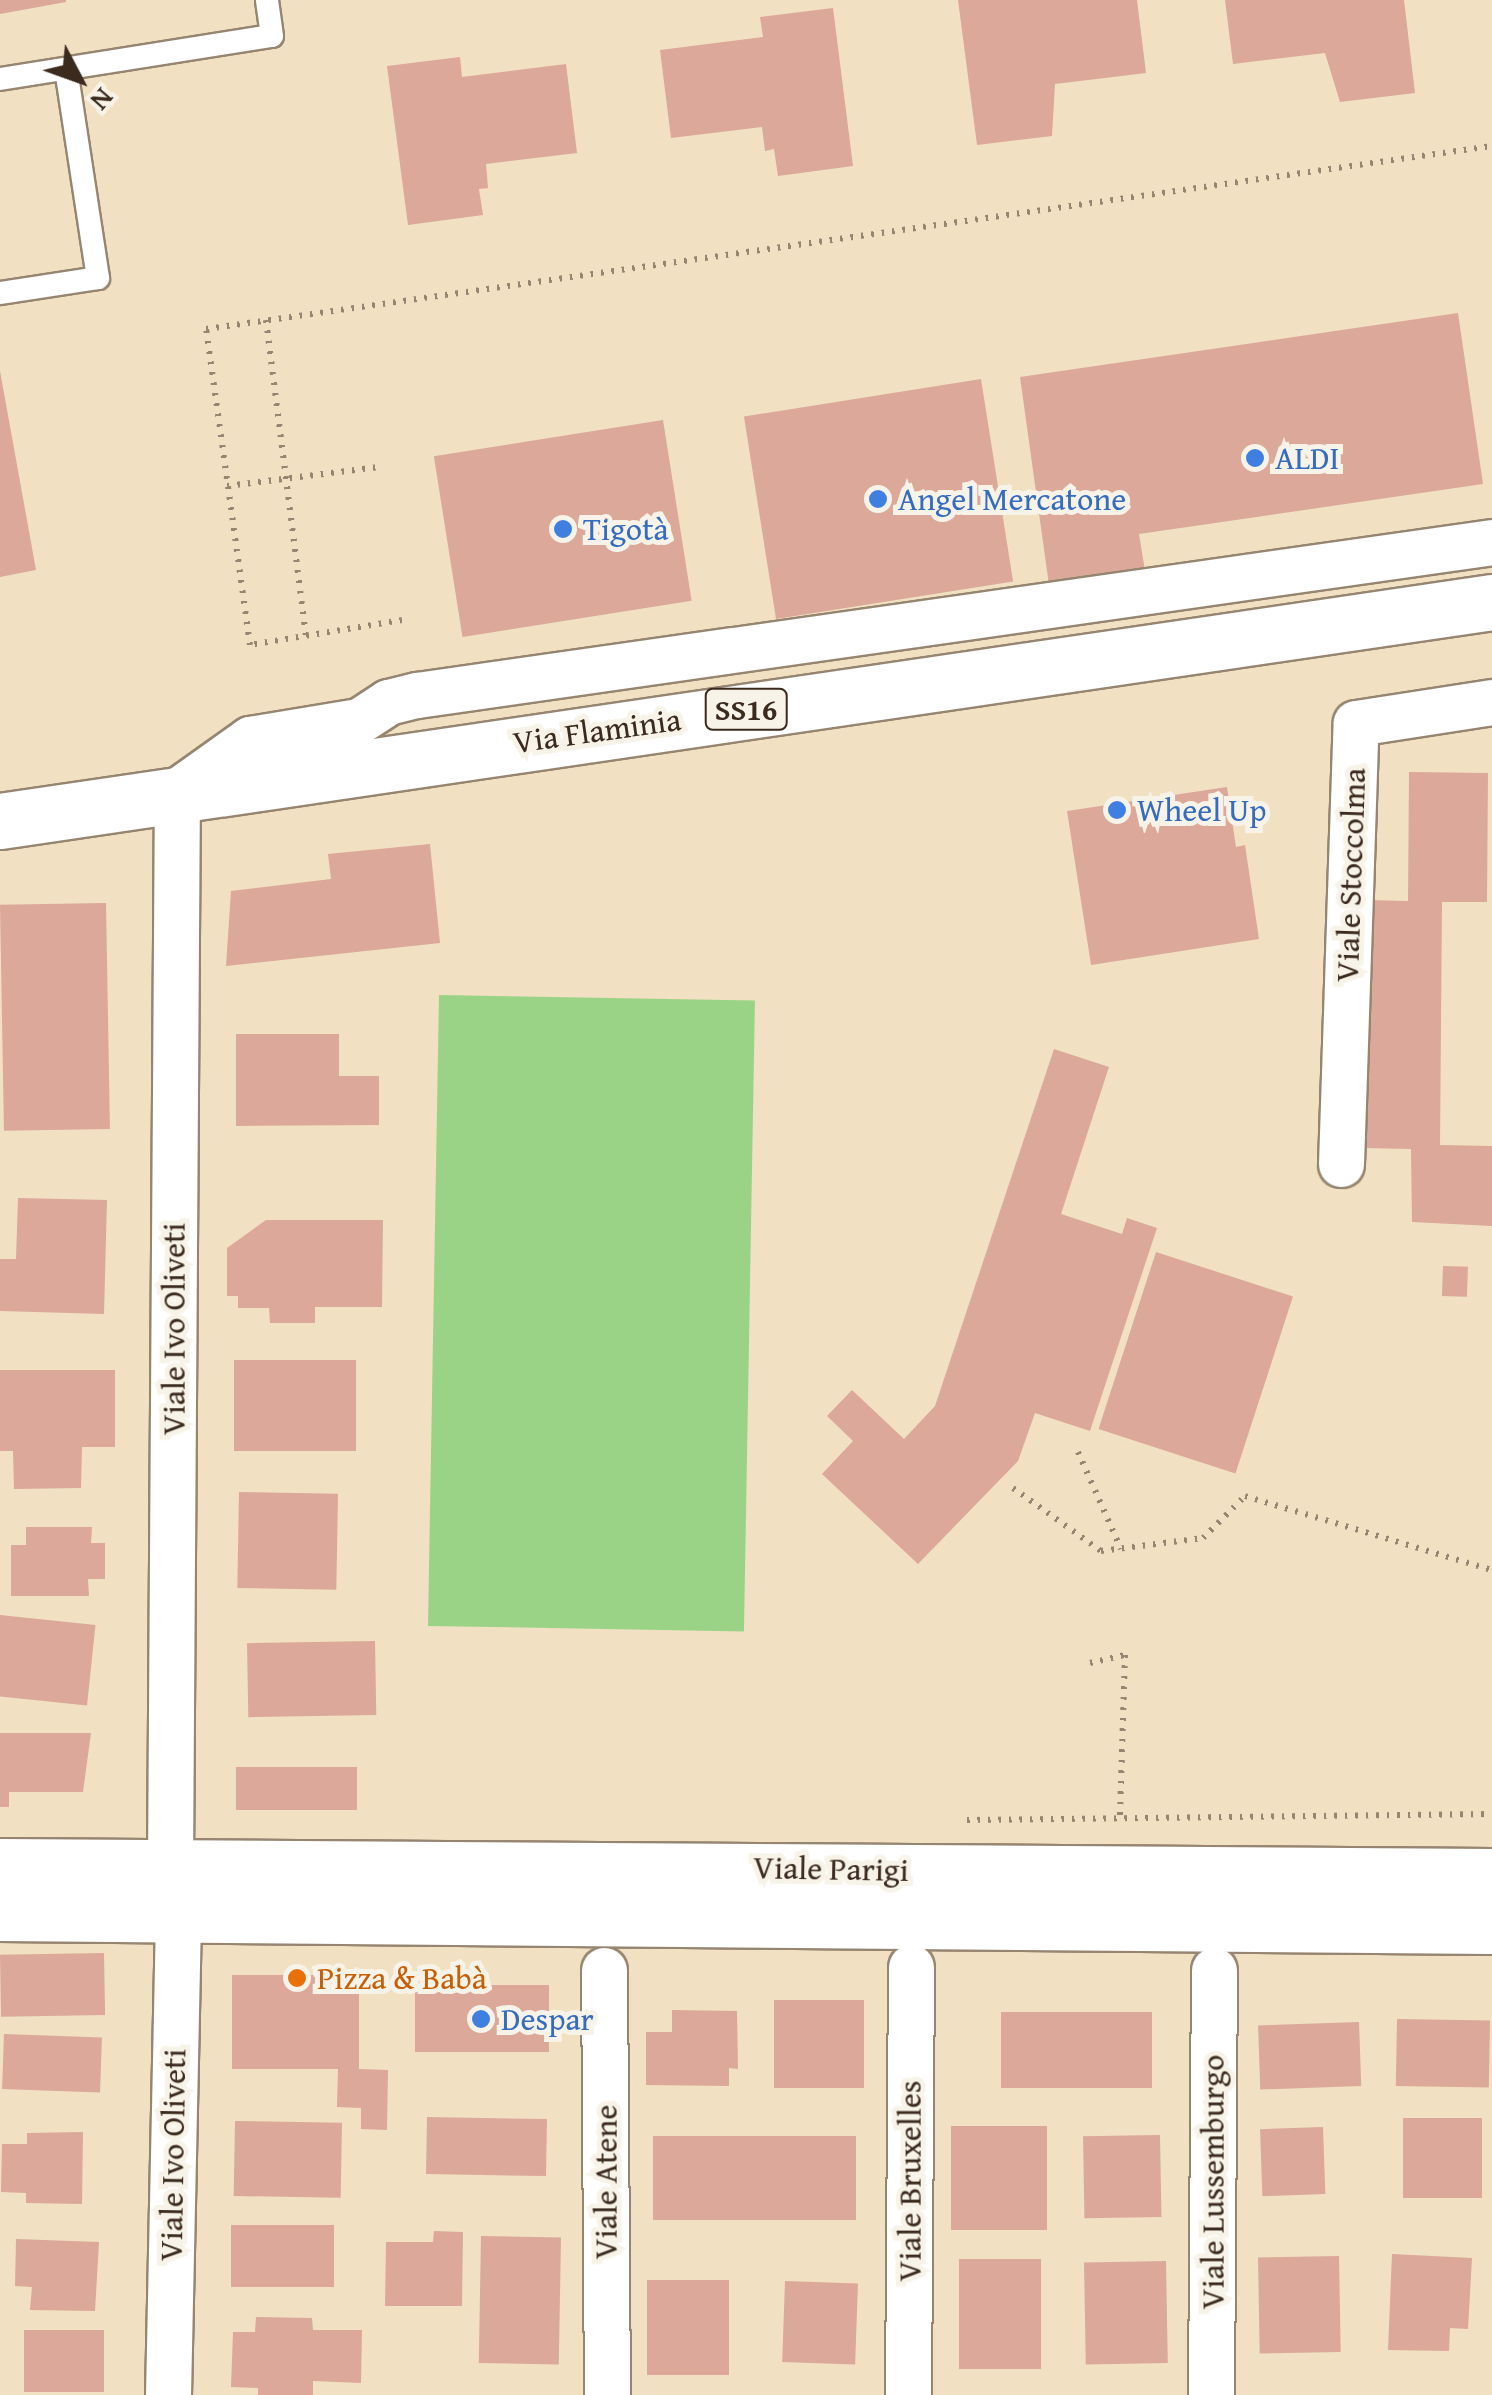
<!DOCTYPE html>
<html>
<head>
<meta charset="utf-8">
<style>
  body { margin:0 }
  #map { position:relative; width:1492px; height:2395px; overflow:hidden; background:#f1e0c2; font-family:"Gentium Book Plus",serif }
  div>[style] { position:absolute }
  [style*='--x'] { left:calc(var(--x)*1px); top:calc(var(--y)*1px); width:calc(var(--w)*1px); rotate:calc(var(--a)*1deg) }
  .green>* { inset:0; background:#9bd386; transform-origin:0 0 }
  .building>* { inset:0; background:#dba899; transform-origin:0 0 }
  .path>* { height:6px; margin-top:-3px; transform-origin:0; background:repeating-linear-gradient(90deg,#968570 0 2.5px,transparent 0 10.5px) }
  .roads { filter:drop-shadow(2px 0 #968570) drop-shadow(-2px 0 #968570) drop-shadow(0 2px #968570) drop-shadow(0 -2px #968570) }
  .service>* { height:22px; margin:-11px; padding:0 11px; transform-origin:11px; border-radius:11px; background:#fff }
  .minor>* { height:45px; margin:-22.5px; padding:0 22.5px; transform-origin:22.5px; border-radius:22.5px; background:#fff }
  .secondary>* { height:55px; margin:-27.5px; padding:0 27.5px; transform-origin:27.5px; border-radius:27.5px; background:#fff }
  .primary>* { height:55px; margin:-27.5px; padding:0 27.5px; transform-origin:27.5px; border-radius:27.5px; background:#fff }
  .dots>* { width:28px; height:28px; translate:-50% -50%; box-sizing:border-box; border:5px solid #f7f3e8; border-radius:50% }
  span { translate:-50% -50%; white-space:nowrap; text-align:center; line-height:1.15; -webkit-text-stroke:10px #f7f3e8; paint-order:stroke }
  .shield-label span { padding:2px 8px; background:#f7f3e8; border:2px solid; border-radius:8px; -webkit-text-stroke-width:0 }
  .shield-label { font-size:30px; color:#3b2a1e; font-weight:700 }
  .shop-label { font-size:32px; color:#366cbe }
  .left { translate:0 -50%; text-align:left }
  .street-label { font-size:32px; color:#3b2a1e }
  .food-label { font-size:32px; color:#c56008 }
  .north { position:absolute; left:30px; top:30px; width:100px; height:100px; -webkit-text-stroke:8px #f7f3e8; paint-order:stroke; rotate:131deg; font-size:28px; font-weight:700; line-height:40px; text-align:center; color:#3b2a1e }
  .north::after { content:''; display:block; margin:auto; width:35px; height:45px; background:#3b2a1e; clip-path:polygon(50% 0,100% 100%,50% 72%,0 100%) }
</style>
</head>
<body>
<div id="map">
  <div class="green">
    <i style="left:439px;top:995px;width:316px;height:631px;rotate:1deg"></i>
  </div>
  <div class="building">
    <i style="clip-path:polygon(0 0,66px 0,66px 2px,0 14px)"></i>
    <i style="clip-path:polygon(958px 0,1137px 0,1146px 73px,1055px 84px,1052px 136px,977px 145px)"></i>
    <i style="clip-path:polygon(1225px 0,1404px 0,1415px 93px,1340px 102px,1325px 53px,1233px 64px)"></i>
    <i style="clip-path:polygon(833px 8px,853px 166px,778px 176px,774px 149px,765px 151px,762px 127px,671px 138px,660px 50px,763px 37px,760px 17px)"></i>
    <i style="clip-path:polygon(460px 57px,462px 77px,566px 64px,577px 153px,486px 164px,488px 188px,479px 189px,483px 215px,408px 225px,387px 66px)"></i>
    <i style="clip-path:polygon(1458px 313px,1483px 484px,1139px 534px,1145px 571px,1049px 585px,1020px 377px)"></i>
    <i style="clip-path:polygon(0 371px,36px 570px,0 577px)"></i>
    <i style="left:981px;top:379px;width:205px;height:240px;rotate:81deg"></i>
    <i style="left:663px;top:420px;width:183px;height:232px;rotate:81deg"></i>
    <i style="clip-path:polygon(1409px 772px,1488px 773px,1487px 902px,1442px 902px,1440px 1145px,1492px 1146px,1492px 1226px,1412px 1222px,1411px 1149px,1362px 1148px,1364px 900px,1408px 901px)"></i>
    <i style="clip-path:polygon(1227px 787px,1236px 847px,1245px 845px,1259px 939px,1091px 965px,1067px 811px)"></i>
    <i style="clip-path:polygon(430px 844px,440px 943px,226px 966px,231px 891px,331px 879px,328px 854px)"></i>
    <i style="left:106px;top:903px;width:226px;height:106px;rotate:89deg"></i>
    <i style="clip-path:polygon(236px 1034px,339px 1034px,339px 1076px,379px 1076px,379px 1125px,236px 1126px)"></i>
    <i style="clip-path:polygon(1054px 1049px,1109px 1067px,1061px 1214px,1122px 1234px,1127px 1218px,1157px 1228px,1090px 1431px,1035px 1413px,1018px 1461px,918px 1564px,822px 1474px,853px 1441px,827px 1416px,852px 1390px,904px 1439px,935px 1406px)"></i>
    <i style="clip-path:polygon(18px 1198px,107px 1200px,104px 1314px,0 1311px,0 1259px,16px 1259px)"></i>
    <i style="clip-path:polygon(266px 1220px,383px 1220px,382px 1307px,315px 1307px,315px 1323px,270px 1323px,269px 1308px,238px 1308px,238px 1296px,227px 1296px,227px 1248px)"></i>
    <i style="left:1156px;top:1252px;width:144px;height:186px;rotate:18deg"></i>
    <i style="left:1443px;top:1266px;width:25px;height:30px;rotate:2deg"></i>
    <i style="left:234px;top:1360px;width:122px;height:91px"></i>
    <i style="clip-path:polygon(0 1370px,115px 1370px,115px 1447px,82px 1447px,81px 1488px,14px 1489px,13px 1451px,0 1451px)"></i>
    <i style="left:239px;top:1492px;width:99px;height:96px;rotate:1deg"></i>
    <i style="clip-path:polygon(26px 1527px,92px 1527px,91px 1543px,105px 1543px,105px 1579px,88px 1579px,89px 1596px,11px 1596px,11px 1545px,26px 1545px)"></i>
    <i style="left:0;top:1615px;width:96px;height:81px;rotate:6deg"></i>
    <i style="left:375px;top:1641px;width:74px;height:128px;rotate:89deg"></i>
    <i style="clip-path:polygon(0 1733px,91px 1733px,83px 1792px,9px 1792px,9px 1807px,0 1807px)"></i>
    <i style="left:236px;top:1767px;width:121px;height:43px"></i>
    <i style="left:104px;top:1953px;width:62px;height:104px;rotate:89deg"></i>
    <i style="clip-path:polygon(232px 1975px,359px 1975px,359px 2069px,388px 2070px,387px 2130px,361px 2129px,361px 2108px,337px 2107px,338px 2069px,232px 2069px)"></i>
    <i style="left:415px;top:1985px;width:134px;height:67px"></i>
    <i style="left:774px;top:2000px;width:90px;height:88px"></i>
    <i style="clip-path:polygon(672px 2010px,737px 2011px,738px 2069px,729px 2068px,729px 2086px,646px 2085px,646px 2032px,672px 2032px)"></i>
    <i style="left:1001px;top:2012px;width:151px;height:76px"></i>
    <i style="left:1397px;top:2019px;width:93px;height:67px;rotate:1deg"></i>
    <i style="left:1359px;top:2022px;width:64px;height:101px;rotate:88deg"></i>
    <i style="left:4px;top:2034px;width:98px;height:55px;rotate:2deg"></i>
    <i style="left:427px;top:2117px;width:120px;height:57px;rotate:1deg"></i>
    <i style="left:1403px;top:2118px;width:79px;height:80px"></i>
    <i style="left:235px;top:2121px;width:107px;height:75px;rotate:1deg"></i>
    <i style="left:951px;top:2126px;width:96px;height:104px"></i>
    <i style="left:1323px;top:2127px;width:67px;height:63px;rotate:88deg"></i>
    <i style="clip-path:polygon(83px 2132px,82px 2204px,26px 2203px,26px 2193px,1px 2192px,2px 2144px,27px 2144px,27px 2133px)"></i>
    <i style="left:1160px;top:2135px;width:82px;height:77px;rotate:89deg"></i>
    <i style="left:653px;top:2136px;width:203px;height:84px"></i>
    <i style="left:231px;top:2225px;width:103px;height:62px"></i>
    <i style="clip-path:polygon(434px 2231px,463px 2232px,462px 2306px,385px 2306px,386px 2242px,433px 2242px)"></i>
    <i style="left:481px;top:2236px;width:80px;height:127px;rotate:1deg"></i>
    <i style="clip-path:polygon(16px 2239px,99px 2242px,95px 2311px,30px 2310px,32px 2287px,15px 2286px)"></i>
    <i style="clip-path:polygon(1392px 2254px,1472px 2258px,1468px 2329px,1450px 2328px,1449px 2351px,1388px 2350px)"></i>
    <i style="left:1339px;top:2256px;width:96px;height:81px;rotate:89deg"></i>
    <i style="left:959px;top:2259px;width:82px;height:110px"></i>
    <i style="left:1166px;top:2261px;width:102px;height:82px;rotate:89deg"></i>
    <i style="left:647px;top:2280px;width:82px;height:95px"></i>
    <i style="left:785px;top:2281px;width:73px;height:81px;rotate:2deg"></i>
    <i style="clip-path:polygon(256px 2317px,312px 2318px,313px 2330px,362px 2330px,361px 2383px,313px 2381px,313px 2395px,258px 2395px,258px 2388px,231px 2387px,233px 2332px,255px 2332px)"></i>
    <i style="left:104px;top:2330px;width:62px;height:80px;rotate:90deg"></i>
  </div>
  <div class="path">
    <i style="--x:266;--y:320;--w:319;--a:82.8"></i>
    <i style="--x:227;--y:486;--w:153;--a:-7.1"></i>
    <i style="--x:402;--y:620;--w:154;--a:170.7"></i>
    <i style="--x:250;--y:645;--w:319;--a:-97.9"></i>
    <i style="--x:206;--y:329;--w:1299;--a:-8.1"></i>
    <i style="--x:1078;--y:1452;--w:106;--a:66.1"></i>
    <i style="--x:1013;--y:1488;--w:108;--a:35.6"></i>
    <i style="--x:1101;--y:1551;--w:103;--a:-7.3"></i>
    <i style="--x:1203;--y:1538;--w:59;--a:-45"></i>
    <i style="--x:1245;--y:1496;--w:258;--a:16.7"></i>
    <i style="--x:1090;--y:1663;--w:36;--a:-13"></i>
    <i style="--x:1125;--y:1655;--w:163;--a:91.8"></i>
    <i style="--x:967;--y:1820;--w:525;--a:-0.65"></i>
  </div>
  <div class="roads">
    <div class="service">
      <i style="--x:0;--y:79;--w:275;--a:-9"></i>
      <i style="--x:272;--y:36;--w:36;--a:-98"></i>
      <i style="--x:0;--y:293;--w:99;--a:-8.7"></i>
      <i style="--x:98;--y:278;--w:211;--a:-98.7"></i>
    </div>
    <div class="minor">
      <i style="--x:1341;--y:1164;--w:441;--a:-88.1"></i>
      <i style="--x:1356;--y:723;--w:138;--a:-8.8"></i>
      <i style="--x:170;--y:1867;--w:1076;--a:-89.63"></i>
      <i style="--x:177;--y:791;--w:90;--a:-35.5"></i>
      <i style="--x:250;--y:739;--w:110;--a:-9.4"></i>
      <i style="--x:359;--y:721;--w:35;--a:-33"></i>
      <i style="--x:388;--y:702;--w:30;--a:-14"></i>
      <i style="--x:417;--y:695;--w:1086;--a:-8.1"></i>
      <i style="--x:604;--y:1970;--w:425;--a:89.6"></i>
      <i style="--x:168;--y:2395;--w:481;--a:-88.8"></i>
      <i style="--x:908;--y:2395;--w:428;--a:-89.6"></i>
      <i style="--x:1211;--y:2395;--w:425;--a:-89.6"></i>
    </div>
    <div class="secondary">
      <i style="--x:0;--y:1866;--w:1492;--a:0.38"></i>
      <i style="--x:0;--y:1913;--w:1492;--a:0.5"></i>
    </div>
    <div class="primary">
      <i style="--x:0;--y:821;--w:1508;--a:-8.35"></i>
    </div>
  </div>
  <div class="dots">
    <i style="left:1255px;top:458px;background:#3f7fe0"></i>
    <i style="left:878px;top:499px;background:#3f7fe0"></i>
    <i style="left:563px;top:529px;background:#3f7fe0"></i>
    <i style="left:1117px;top:810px;background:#3f7fe0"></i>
    <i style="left:297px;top:1978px;background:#e8710a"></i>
    <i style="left:481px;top:2019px;background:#3f7fe0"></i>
  </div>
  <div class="shield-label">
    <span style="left:746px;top:709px">SS16</span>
  </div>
  <div class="shop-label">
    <span class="left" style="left:1275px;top:458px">ALDI</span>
    <span class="left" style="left:898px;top:499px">Angel Mercatone</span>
    <span class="left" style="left:583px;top:529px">Tigotà</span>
    <span class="left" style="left:1137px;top:810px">Wheel Up</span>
    <span class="left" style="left:501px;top:2019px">Despar</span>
  </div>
  <div class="street-label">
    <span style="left:597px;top:731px;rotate:-8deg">Via Flaminia</span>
    <span style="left:1351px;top:875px;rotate:-88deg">Viale Stoccolma</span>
    <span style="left:174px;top:1329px;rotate:-90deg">Viale Ivo Oliveti</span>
    <span style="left:831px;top:1869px;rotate:1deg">Viale Parigi</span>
    <span style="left:173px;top:2155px;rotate:-89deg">Viale Ivo Oliveti</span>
    <span style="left:910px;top:2181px;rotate:-90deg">Viale Bruxelles</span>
    <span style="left:606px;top:2182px;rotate:-90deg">Viale Atene</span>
    <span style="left:1213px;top:2182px;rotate:-90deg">Viale Lussemburgo</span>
  </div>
  <div class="food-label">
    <span class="left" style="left:317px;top:1978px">Pizza &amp; Babà</span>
  </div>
  <div class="north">N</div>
</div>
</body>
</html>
